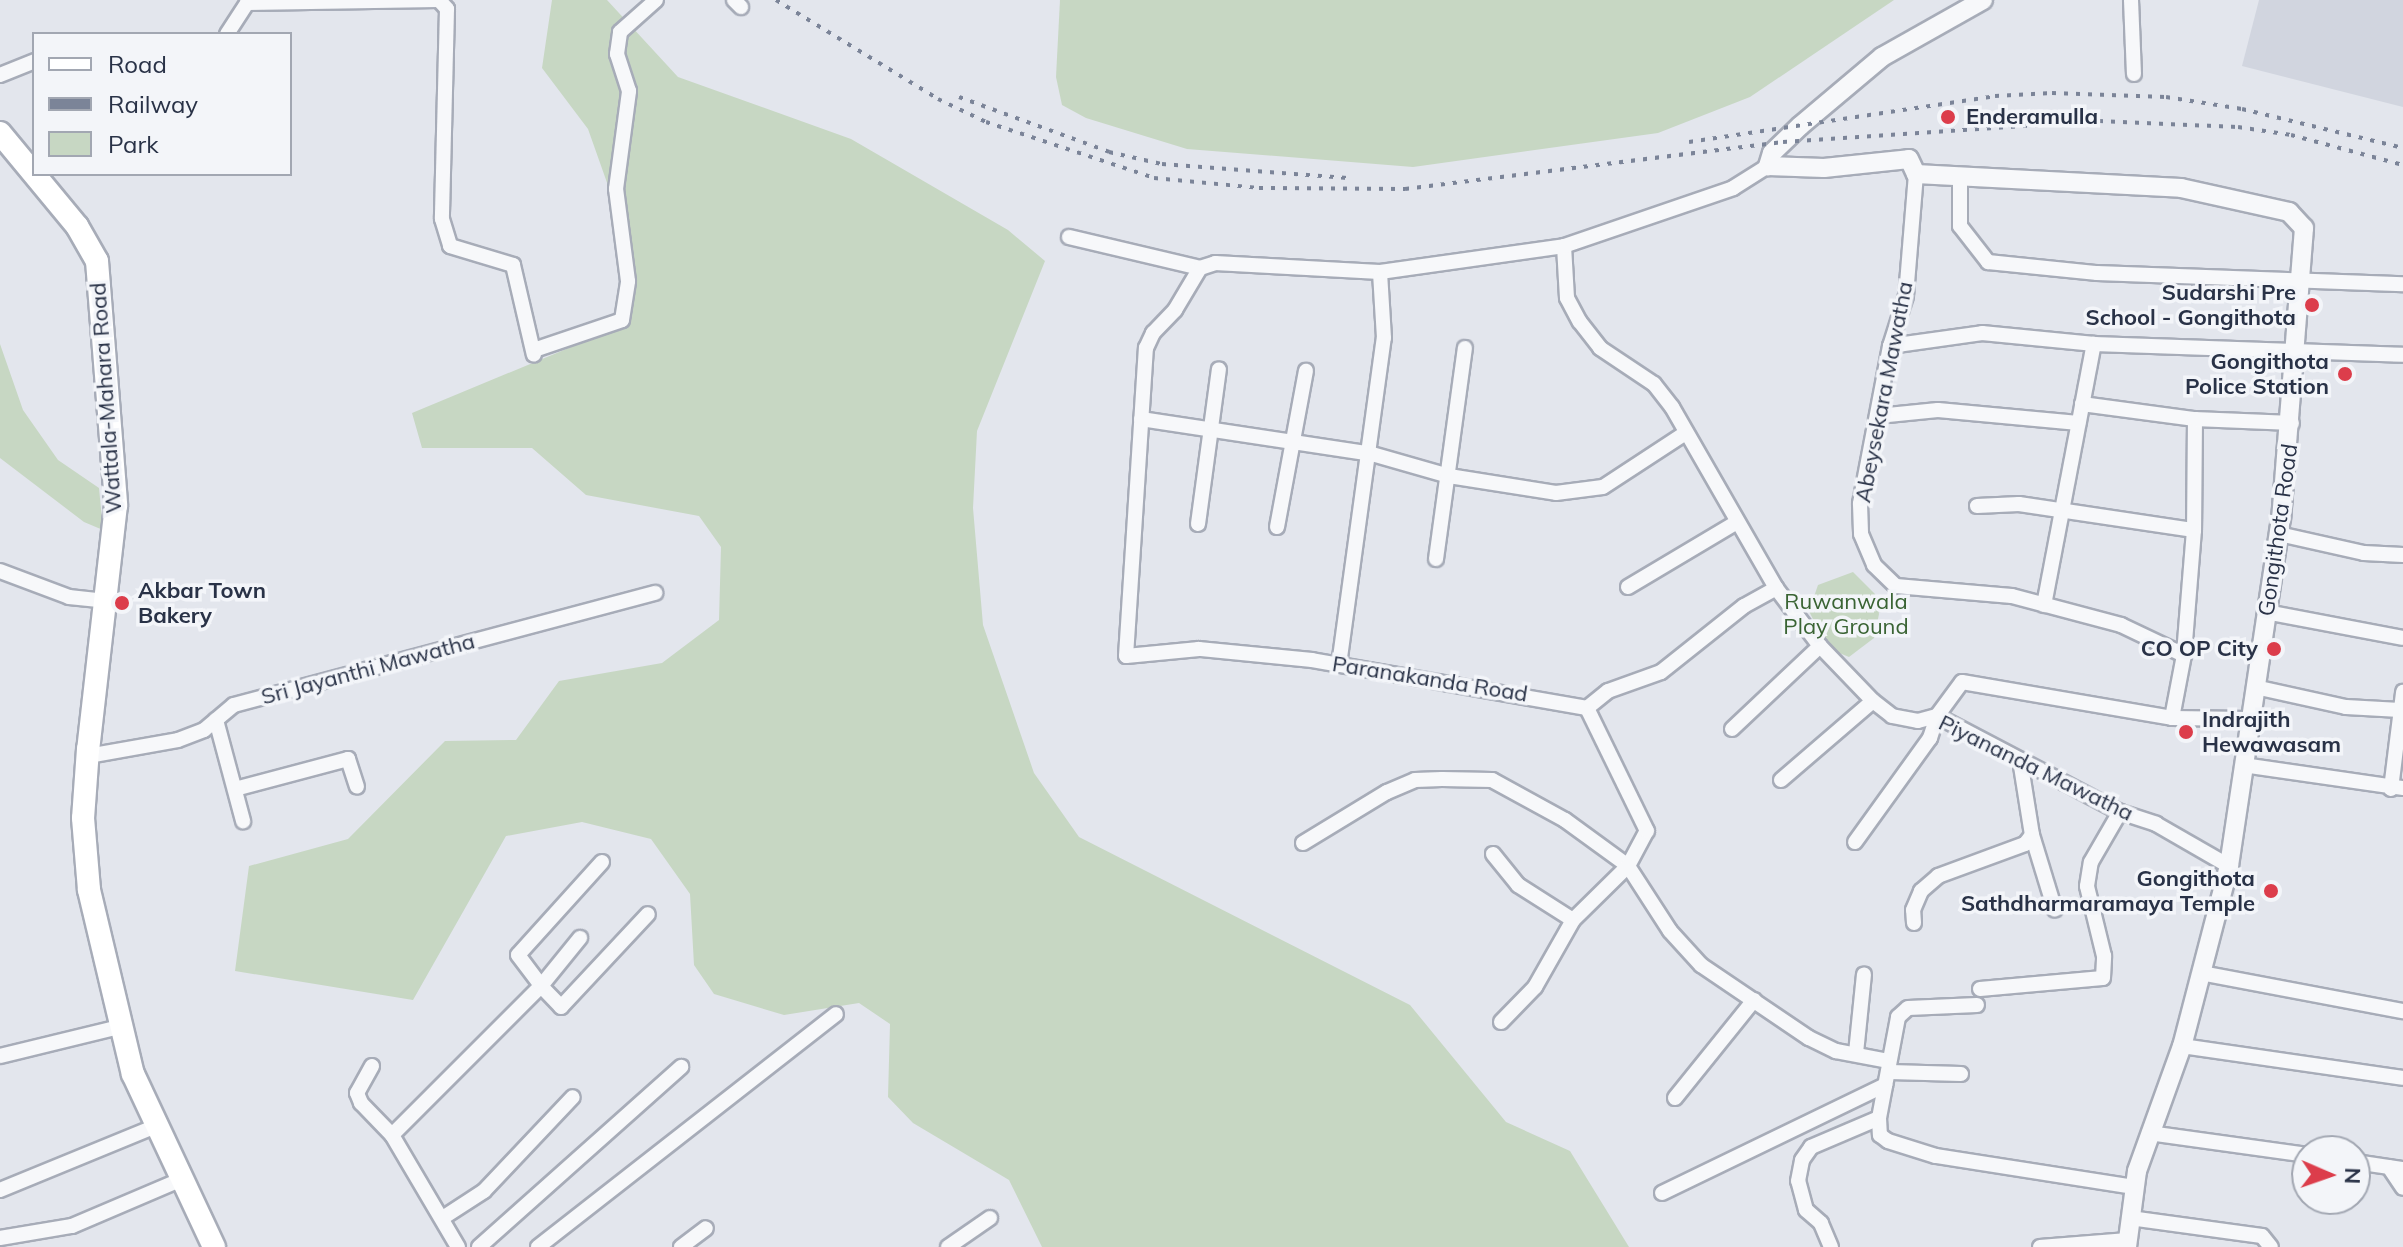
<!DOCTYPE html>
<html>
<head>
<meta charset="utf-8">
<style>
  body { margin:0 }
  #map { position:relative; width:2403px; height:1247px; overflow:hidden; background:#e3e6ed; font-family:Mulish,sans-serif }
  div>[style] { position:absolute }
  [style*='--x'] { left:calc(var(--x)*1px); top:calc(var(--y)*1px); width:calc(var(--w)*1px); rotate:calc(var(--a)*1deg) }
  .built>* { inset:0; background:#d1d5df }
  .green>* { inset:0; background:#c7d7c3 }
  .roads { filter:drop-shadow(2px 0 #a7acb8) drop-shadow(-2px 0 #a7acb8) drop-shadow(0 2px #a7acb8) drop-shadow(0 -2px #a7acb8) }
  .minor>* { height:14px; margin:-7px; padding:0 7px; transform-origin:7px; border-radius:7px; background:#f7f8fa }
  .tertiary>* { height:18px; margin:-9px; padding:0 9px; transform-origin:9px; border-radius:9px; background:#f7f8fa }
  .primary>* { height:22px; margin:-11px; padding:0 11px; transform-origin:11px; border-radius:11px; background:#fff }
  .rail>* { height:4px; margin-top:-2px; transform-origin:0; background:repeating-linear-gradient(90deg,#7b8498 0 4px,transparent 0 12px) }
  .dots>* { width:22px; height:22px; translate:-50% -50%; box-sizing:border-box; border:4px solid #f3f5f9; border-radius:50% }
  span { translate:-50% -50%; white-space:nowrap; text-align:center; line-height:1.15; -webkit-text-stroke:7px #f3f5f9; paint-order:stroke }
  .poi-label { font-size:22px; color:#293247; font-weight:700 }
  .left { translate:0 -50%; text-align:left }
  .right { translate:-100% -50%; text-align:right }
  .street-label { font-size:22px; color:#293247 }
  .park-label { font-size:22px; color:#3a6434 }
  .legend { position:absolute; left:32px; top:32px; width:260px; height:144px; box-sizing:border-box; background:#f3f5f9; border:2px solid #a2a7b2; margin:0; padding:10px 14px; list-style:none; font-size:24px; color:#293247 }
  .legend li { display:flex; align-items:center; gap:16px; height:40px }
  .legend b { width:40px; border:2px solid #a2a7b2 }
  .north { position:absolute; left:2291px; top:1135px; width:80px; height:80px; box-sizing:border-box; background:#f3f5f9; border:2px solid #a2a7b2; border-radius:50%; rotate:92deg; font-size:22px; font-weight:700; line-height:32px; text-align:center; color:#293247 }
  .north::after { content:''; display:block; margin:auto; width:28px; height:36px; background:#dc3d4b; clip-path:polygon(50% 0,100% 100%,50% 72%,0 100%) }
</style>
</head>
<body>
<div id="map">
  <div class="built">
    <i style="clip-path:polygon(2259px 0,2403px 0,2403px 107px,2242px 66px)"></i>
  </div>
  <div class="green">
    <i style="clip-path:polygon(552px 0,607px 0,678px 77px,851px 139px,1008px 230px,1045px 261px,977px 431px,973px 508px,983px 625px,1034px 773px,1079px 837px,1410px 1005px,1506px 1122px,1570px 1151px,1629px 1247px,1042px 1247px,1009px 1180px,913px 1123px,888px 1097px,890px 1024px,859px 1003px,784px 1015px,714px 994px,694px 965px,690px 894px,651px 839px,582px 822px,506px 836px,413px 1000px,235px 971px,249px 866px,348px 839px,445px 741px,516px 740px,559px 681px,662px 663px,719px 620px,721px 547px,699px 516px,586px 495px,532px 448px,422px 448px,412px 413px,612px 330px,625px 298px,622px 225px,588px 129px,542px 68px)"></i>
    <i style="clip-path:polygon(1060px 0,1894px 0,1750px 97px,1658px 133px,1413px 167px,1187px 149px,1086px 118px,1062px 105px,1056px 77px)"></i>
    <i style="clip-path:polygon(0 344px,23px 410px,58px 460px,99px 488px,103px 530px,84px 522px,0 458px)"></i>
    <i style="clip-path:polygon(1853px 572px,1875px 594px,1879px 614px,1874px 638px,1849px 657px,1827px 648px,1809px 611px,1818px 585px)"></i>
  </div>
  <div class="roads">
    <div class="minor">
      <i style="--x:439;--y:0;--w:12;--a:48"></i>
      <i style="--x:447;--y:9;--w:210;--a:91.4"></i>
      <i style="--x:442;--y:219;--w:28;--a:73"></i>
      <i style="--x:450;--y:246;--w:66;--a:16.8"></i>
      <i style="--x:513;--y:265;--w:92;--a:76.9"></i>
      <i style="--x:734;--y:0;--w:10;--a:45"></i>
      <i style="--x:2131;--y:0;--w:74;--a:87.7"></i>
      <i style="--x:227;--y:34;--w:37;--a:-57"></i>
      <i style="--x:247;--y:3;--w:191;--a:-0.9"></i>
      <i style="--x:0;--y:75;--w:37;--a:-22"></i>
      <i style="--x:1916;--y:174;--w:122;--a:94.7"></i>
      <i style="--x:1906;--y:296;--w:52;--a:107.7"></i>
      <i style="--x:1890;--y:346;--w:161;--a:100.8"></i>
      <i style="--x:1860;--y:504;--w:30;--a:88"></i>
      <i style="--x:1861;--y:534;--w:34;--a:67"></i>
      <i style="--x:1874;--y:565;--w:30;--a:44"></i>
      <i style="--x:1896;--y:586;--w:116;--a:4.9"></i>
      <i style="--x:2012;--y:596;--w:113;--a:14.9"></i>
      <i style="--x:2121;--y:625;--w:70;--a:25.5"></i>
      <i style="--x:1960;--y:177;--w:49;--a:90"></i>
      <i style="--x:1960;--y:226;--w:46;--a:52.1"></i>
      <i style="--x:1988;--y:262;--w:110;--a:5.8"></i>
      <i style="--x:2097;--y:273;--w:306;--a:2.1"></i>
      <i style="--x:1069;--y:237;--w:135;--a:13.3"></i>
      <i style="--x:1564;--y:246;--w:52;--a:86.7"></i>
      <i style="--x:1567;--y:298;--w:27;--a:62"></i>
      <i style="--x:1580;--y:322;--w:33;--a:52"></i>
      <i style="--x:1600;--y:348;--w:65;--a:33.7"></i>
      <i style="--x:1654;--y:384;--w:29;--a:52"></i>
      <i style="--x:1672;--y:407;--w:209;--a:60.1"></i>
      <i style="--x:1776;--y:588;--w:73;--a:52.8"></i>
      <i style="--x:1820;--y:646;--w:76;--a:46.1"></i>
      <i style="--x:1873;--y:701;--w:24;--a:38"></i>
      <i style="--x:1892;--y:716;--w:26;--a:11"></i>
      <i style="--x:1918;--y:721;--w:20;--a:-15"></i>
      <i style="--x:1937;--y:716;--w:207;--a:27.7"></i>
      <i style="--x:2120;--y:812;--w:38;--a:18"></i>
      <i style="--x:2156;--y:824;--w:84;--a:29.9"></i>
      <i style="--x:1890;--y:346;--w:93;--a:-8"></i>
      <i style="--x:1982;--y:333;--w:113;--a:5.6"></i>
      <i style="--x:2094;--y:344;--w:309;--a:2"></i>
      <i style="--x:534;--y:350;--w:93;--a:-18.8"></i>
      <i style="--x:622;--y:320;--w:39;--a:-81"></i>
      <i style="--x:628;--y:281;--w:93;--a:-97.4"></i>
      <i style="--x:616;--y:189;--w:99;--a:-82.4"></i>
      <i style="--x:629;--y:91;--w:39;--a:-108"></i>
      <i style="--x:617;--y:54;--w:22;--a:-82"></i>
      <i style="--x:620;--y:32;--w:48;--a:-41.6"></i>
      <i style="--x:2082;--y:404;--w:114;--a:7.6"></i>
      <i style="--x:2195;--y:419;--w:111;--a:90.5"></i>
      <i style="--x:2194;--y:530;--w:125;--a:94.6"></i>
      <i style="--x:2184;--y:655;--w:64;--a:100.8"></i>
      <i style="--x:1878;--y:416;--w:60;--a:-5.7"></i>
      <i style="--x:1938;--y:410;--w:141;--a:5.3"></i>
      <i style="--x:1141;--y:419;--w:234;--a:8.6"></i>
      <i style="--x:1372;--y:454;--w:80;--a:15.9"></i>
      <i style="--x:1449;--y:476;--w:108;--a:9"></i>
      <i style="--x:1556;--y:493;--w:47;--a:-7.3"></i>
      <i style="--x:1603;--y:487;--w:97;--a:-33.2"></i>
      <i style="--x:2195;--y:419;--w:97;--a:2.4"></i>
      <i style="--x:1977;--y:506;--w:42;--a:-2.7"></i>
      <i style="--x:2019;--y:504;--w:177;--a:8.5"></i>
      <i style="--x:1198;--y:524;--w:156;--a:-82.3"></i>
      <i style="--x:1277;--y:527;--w:159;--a:-79.5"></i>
      <i style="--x:2279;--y:534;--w:87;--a:12.6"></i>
      <i style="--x:2364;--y:553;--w:39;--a:3"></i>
      <i style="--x:1436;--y:559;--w:213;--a:-82.2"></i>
      <i style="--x:0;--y:571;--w:74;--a:20.6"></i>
      <i style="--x:69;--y:597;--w:37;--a:6"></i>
      <i style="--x:1628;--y:587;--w:127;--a:-30.8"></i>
      <i style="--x:2044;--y:605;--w:266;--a:-79.2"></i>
      <i style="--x:2266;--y:612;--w:139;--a:10.7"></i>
      <i style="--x:1339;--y:665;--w:330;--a:-82.2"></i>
      <i style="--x:1384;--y:338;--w:66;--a:-93.5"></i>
      <i style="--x:2255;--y:687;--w:93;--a:12.4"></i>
      <i style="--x:2346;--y:707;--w:54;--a:3.2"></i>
      <i style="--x:1587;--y:708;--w:27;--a:-39"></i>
      <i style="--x:1608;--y:691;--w:56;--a:-19.7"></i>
      <i style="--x:1661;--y:672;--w:106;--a:-38.5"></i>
      <i style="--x:1744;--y:606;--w:37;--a:-29"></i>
      <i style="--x:216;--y:720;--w:105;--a:75"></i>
      <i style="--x:1732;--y:729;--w:121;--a:-43.3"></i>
      <i style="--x:88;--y:756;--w:91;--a:-10.1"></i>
      <i style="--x:178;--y:740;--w:28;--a:-21"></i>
      <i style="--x:204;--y:730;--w:39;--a:-40"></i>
      <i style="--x:234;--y:705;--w:436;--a:-14.9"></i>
      <i style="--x:2020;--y:760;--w:76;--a:80.9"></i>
      <i style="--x:2032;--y:835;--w:78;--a:73"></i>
      <i style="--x:2243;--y:765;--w:162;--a:8.2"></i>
      <i style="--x:1781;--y:780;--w:121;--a:-40.7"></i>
      <i style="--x:235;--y:789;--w:117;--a:-14.9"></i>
      <i style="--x:348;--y:759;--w:29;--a:72"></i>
      <i style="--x:2391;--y:789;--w:98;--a:-82.9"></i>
      <i style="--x:1855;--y:842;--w:128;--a:-54.2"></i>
      <i style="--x:1930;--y:738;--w:23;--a:-72"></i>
      <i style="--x:1937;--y:716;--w:42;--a:-53.7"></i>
      <i style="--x:1962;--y:682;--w:213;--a:9.7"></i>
      <i style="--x:2172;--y:718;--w:76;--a:0.8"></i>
      <i style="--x:1303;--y:843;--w:98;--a:-31.3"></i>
      <i style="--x:1387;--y:792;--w:30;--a:-23"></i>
      <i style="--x:1415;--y:780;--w:27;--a:-2"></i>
      <i style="--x:1442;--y:779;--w:50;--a:1.1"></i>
      <i style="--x:1492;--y:780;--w:83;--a:28.7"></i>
      <i style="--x:1565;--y:820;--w:78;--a:36.1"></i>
      <i style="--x:1628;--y:866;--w:40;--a:-62"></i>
      <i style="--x:1647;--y:831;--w:137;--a:-116"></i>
      <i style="--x:1587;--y:708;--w:279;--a:-170.1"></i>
      <i style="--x:1312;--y:660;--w:114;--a:-174.4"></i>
      <i style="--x:1199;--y:649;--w:73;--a:174.5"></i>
      <i style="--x:1126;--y:656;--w:309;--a:-86.3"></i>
      <i style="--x:1146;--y:348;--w:17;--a:-65"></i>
      <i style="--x:1153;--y:333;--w:32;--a:-46"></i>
      <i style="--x:1175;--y:310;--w:49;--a:-59.2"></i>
      <i style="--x:1200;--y:268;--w:16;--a:-18"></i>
      <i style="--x:1215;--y:263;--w:165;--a:3.1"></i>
      <i style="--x:1380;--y:272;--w:186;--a:-8"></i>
      <i style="--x:1564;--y:246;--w:179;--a:-18.9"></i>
      <i style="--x:1733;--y:188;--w:41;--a:-32.2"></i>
      <i style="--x:1493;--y:854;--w:40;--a:51"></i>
      <i style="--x:1518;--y:885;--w:65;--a:32.5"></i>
      <i style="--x:602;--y:862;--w:125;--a:132.1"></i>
      <i style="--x:518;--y:955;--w:39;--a:53"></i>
      <i style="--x:541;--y:986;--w:29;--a:46"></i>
      <i style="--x:561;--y:1007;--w:127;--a:-46.9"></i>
      <i style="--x:1914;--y:923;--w:13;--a:-94"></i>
      <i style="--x:1913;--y:910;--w:21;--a:-67"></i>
      <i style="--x:1921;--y:891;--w:23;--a:-41"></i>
      <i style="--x:1938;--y:876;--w:93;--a:-20.2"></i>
      <i style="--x:2025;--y:844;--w:11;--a:-52"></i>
      <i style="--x:2201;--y:973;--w:206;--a:10.7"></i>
      <i style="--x:1980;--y:989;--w:123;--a:-5.1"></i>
      <i style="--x:2103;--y:978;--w:22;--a:-87"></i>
      <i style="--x:2104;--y:956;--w:72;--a:-103.7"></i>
      <i style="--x:2087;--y:886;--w:24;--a:-81"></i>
      <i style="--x:2091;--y:862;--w:58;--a:-59.9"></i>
      <i style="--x:1501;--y:1022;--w:49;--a:-45.8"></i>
      <i style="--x:1535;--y:987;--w:77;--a:-60.4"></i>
      <i style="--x:1573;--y:920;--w:77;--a:-44.5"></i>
      <i style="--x:1628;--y:866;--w:77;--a:57.1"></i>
      <i style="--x:1670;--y:931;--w:46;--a:47.6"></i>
      <i style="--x:1701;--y:965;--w:130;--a:34.1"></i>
      <i style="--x:1809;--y:1038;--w:30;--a:26"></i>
      <i style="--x:1836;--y:1051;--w:54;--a:10.7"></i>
      <i style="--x:2182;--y:1046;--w:223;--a:8.2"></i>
      <i style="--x:1856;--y:1053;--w:79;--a:-84.2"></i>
      <i style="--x:0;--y:1056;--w:122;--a:-13.7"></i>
      <i style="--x:372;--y:1066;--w:31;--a:119"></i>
      <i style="--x:357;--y:1093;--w:11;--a:68"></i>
      <i style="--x:361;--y:1103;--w:45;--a:45.9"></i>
      <i style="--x:392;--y:1135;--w:130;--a:59.5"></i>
      <i style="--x:1890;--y:1072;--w:71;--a:1.6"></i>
      <i style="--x:1675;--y:1098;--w:126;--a:-51.1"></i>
      <i style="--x:1879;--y:1118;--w:17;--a:87"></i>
      <i style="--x:1880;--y:1135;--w:10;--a:37"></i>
      <i style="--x:1888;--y:1141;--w:50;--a:17.4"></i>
      <i style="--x:1936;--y:1156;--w:200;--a:8.9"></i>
      <i style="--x:2149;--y:1133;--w:160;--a:7.9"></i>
      <i style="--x:392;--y:1135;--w:211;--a:-45"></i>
      <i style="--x:541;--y:986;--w:62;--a:-50.9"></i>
      <i style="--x:2355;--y:1162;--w:49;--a:8.3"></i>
      <i style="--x:2389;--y:1167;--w:25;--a:56"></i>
      <i style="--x:0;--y:1190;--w:169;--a:-22.3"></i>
      <i style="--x:1662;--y:1193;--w:248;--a:-25.8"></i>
      <i style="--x:444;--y:1217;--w:48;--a:-33"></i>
      <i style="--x:484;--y:1191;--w:129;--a:-46.6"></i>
      <i style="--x:2130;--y:1218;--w:133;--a:7.8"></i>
      <i style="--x:2262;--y:1236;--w:14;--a:51"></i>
      <i style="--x:0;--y:1238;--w:73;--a:-9.5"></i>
      <i style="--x:72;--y:1226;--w:117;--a:-23.1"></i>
      <i style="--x:479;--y:1247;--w:271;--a:-41.7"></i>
      <i style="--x:538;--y:1247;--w:378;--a:-38"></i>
      <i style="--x:681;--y:1247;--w:31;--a:-37"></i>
      <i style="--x:948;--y:1247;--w:51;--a:-34.6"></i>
      <i style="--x:1831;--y:1247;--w:26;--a:-113"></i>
      <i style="--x:1821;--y:1223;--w:20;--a:-139"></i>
      <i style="--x:1806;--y:1210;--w:30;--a:-105"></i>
      <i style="--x:1798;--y:1181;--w:21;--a:-79"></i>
      <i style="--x:1802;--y:1160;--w:16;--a:-55"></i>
      <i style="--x:1811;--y:1147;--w:74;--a:-23.1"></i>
      <i style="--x:1879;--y:1118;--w:103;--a:-79.3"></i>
      <i style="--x:1898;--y:1017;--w:13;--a:-42"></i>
      <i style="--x:1908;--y:1008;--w:69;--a:-2.5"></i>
      <i style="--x:2040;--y:1247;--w:88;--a:-4.5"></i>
    </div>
    <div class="tertiary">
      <i style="--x:1983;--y:0;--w:116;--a:150.6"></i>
      <i style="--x:1882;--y:57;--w:107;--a:139.9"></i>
      <i style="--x:1800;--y:126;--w:39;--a:136"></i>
      <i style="--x:1772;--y:153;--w:14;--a:107"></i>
      <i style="--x:1768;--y:166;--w:56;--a:2"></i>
      <i style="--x:1824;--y:168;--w:85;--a:-6"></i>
      <i style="--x:1909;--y:159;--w:17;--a:65"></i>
      <i style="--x:1916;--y:174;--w:265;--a:3"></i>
      <i style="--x:2181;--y:188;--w:111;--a:12.5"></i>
      <i style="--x:2289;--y:212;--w:22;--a:47"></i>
      <i style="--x:2304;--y:228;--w:291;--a:94.5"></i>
      <i style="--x:2281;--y:518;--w:352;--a:98.5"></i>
      <i style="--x:2229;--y:866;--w:186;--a:104.6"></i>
      <i style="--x:2182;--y:1046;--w:133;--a:109.8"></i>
      <i style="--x:2137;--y:1171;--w:77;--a:97.5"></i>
    </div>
    <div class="primary">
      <i style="--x:0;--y:133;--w:121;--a:50.4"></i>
      <i style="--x:77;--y:226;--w:40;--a:60.3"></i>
      <i style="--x:97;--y:261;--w:245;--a:85.5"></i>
      <i style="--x:116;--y:505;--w:246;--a:96.5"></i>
      <i style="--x:88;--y:749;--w:69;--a:94.1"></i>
      <i style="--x:83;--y:818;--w:72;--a:85.2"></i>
      <i style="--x:89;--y:890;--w:189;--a:76.6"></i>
      <i style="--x:133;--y:1074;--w:191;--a:64.9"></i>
    </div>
  </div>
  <div class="rail">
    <i style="--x:776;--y:0;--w:190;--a:31.4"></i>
    <i style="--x:938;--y:99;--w:53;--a:25.6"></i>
    <i style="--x:986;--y:122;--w:177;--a:18.4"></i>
    <i style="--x:1154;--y:178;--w:105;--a:5.4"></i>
    <i style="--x:1259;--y:188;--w:146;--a:0.4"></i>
    <i style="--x:1405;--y:189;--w:381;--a:-7.1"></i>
    <i style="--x:1783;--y:142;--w:317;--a:-3.8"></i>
    <i style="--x:2099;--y:121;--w:139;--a:2.5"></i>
    <i style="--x:2238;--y:127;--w:54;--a:8.6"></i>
    <i style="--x:2291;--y:135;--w:116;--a:15"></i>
    <i style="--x:959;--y:97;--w:160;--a:20.1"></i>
    <i style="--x:1109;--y:152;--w:54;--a:12.8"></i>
    <i style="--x:1162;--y:164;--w:186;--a:4.3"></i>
    <i style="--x:1689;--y:142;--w:309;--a:-8.5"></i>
    <i style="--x:1995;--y:96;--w:57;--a:-3"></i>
    <i style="--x:2052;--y:93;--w:114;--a:2"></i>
    <i style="--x:2166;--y:97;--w:77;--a:9"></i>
    <i style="--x:2242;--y:109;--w:166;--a:13.6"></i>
  </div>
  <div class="dots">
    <i style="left:1948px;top:117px;background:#dc3d4b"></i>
    <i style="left:2312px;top:305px;background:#dc3d4b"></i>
    <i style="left:2345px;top:374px;background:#dc3d4b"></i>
    <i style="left:122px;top:603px;background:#dc3d4b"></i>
    <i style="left:2274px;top:649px;background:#dc3d4b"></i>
    <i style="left:2186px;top:732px;background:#dc3d4b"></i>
    <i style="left:2271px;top:891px;background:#dc3d4b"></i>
  </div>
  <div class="poi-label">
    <span class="left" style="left:1966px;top:117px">Enderamulla</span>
    <span class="right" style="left:2296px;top:305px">Sudarshi Pre<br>School - Gongithota</span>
    <span class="right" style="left:2329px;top:374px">Gongithota<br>Police Station</span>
    <span class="left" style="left:138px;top:603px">Akbar Town<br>Bakery</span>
    <span class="right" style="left:2258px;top:649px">CO OP City</span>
    <span class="left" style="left:2202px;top:732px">Indrajith<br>Hewawasam</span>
    <span class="right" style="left:2255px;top:891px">Gongithota<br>Sathdharmaramaya Temple</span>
  </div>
  <div class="street-label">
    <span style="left:1884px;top:392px;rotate:-79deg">Abeysekara Mawatha</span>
    <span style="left:106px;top:398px;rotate:-94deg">Wattala-Mahara Road</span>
    <span style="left:2278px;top:530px;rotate:-82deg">Gongithota Road</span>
    <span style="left:368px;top:669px;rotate:-15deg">Sri Jayanthi Mawatha</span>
    <span style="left:1430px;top:679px;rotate:9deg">Paranakanda Road</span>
    <span style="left:2036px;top:768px;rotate:26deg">Piyananda Mawatha</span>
  </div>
  <div class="park-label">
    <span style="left:1846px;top:614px">Ruwanwala<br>Play Ground</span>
  </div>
  <ul class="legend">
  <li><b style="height:10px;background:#fff"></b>Road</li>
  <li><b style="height:10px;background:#7b8498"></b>Railway</li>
  <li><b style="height:22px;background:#c7d7c3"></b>Park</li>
  </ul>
  <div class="north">N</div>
</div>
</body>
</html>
